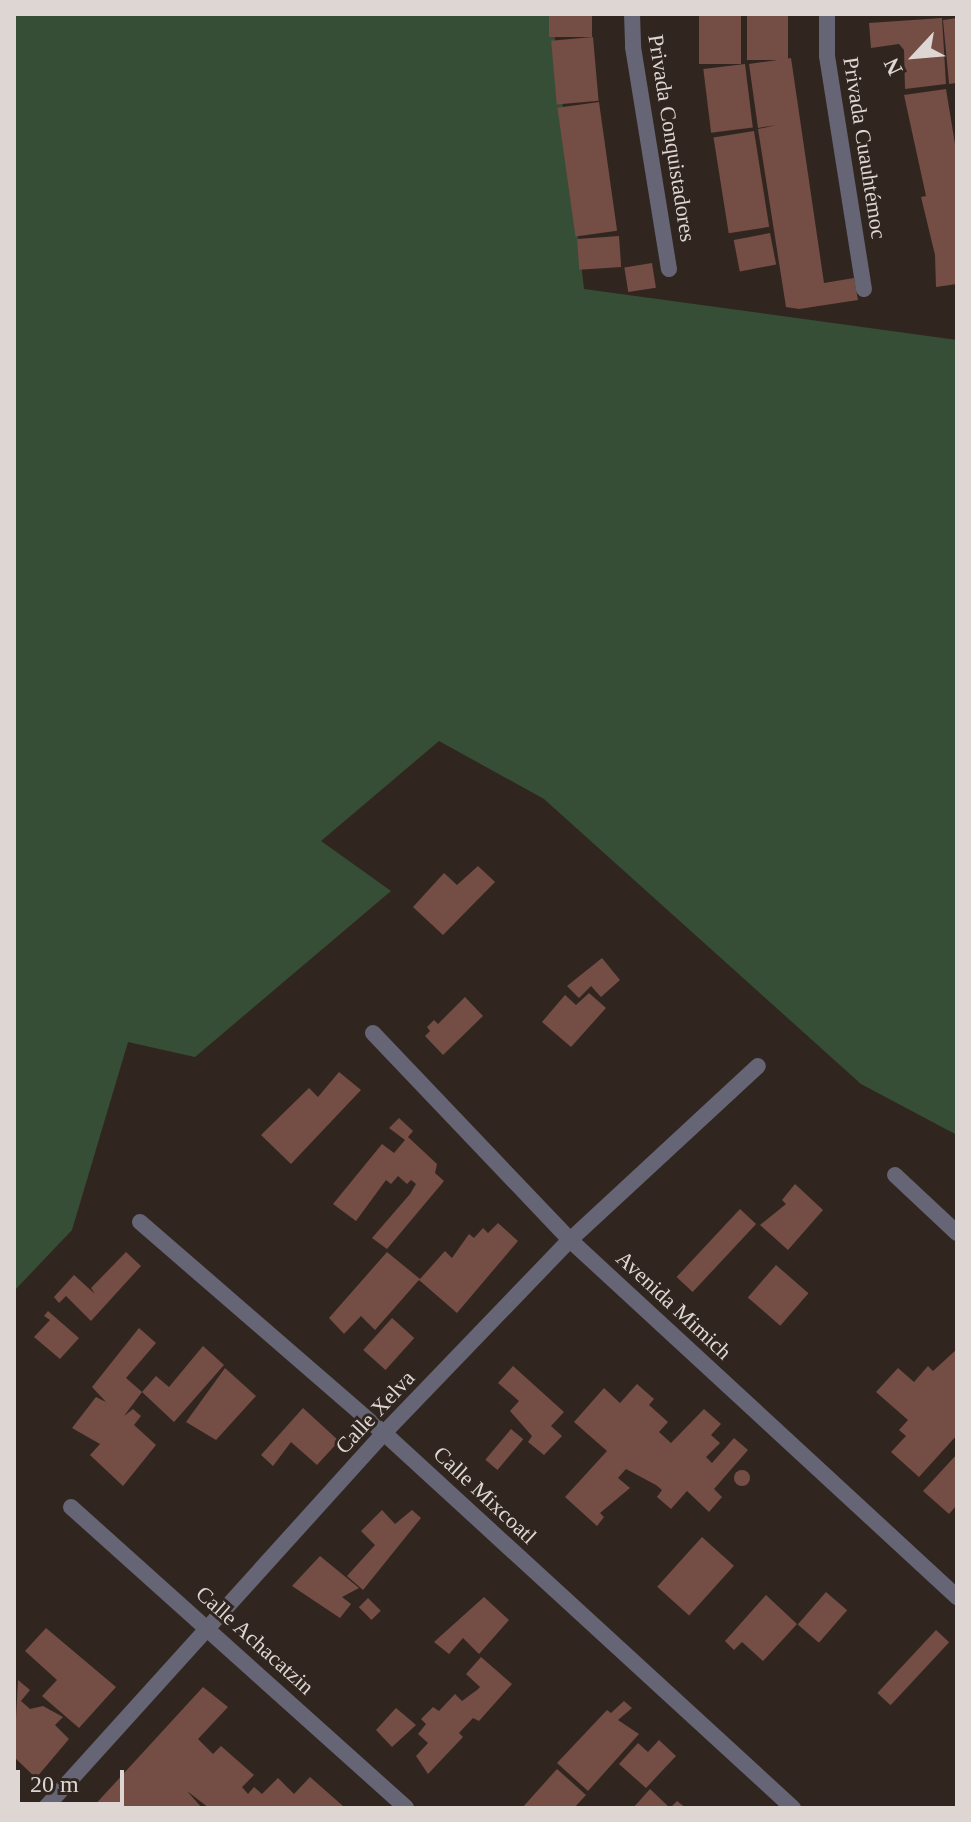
<!DOCTYPE html>
<html>
<head>
<meta charset="utf-8">
<style>
  body { margin:0 }
  #map { position:relative; width:971px; height:1822px; overflow:hidden; background:#31261f; font-family:"Times New Roman",serif }
  div>[style] { position:absolute }
  [style*='--x'] { left:calc(var(--x)*1px); top:calc(var(--y)*1px); width:calc(var(--w)*1px); rotate:calc(var(--a)*1deg) }
  .green>* { inset:0; background:#364e36 }
  .building>* { inset:0; background:#744d45; transform-origin:0 0 }
  .round { border-radius:50% }
  .street>* { height:16px; margin:-8px; padding:0 8px; transform-origin:8px; border-radius:8px; background:#656575 }
  span { translate:-50% -50%; white-space:nowrap; text-align:center; line-height:1.15; -webkit-text-stroke:6px #31261f; paint-order:stroke }
  .street-label { font-size:22px; color:#ddd6d2 }
  .frame { position:absolute; inset:0; border:16px solid #ddd6d2; pointer-events:none }
  .north { position:absolute; left:875px; top:16px; width:80px; height:80px; -webkit-text-stroke:6px #31261f; paint-order:stroke; rotate:244deg; font-size:22px; font-weight:700; line-height:32px; text-align:center; color:#ddd6d2 }
  .north::after { content:''; display:block; margin:auto; width:28px; height:36px; background:#ddd6d2; clip-path:polygon(50% 0,100% 100%,50% 72%,0 100%) }
  .scale { position:absolute; left:16px; top:1770px; width:108px; height:36px; box-sizing:border-box; border:4px solid #ddd6d2; border-top:0; padding-left:10px; font-size:24px; line-height:28px; white-space:nowrap; color:#ddd6d2; -webkit-text-stroke:6px #31261f; paint-order:stroke }
</style>
</head>
<body>
<div id="map">
  <div class="green">
    <i style="clip-path:polygon(14px 14px,552px 14px,584px 289px,957px 340px,957px 1135px,861px 1084px,544px 799px,439px 741px,321px 841px,391px 891px,195px 1057px,128px 1042px,72px 1230px,14px 1291px)"></i>
  </div>
  <div class="building">
    <i style="left:549px;top:14px;width:43px;height:23px"></i>
    <i style="left:699px;top:14px;width:42px;height:50px"></i>
    <i style="left:747px;top:14px;width:41px;height:46px"></i>
    <i style="clip-path:polygon(942px 18px,946px 84px,905px 89px,904px 50px,899px 44px,871px 48px,869px 23px)"></i>
    <i style="clip-path:polygon(957px 18px,957px 83px,949px 84px,943px 20px)"></i>
    <i style="left:593px;top:37px;width:64px;height:42px;rotate:85deg"></i>
    <i style="clip-path:polygon(791px 58px,824px 283px,854px 278px,858px 300px,799px 309px,786px 307px,758px 129px,777px 125px,758px 128px,749px 64px)"></i>
    <i style="left:745px;top:64px;width:64px;height:42px;rotate:83deg"></i>
    <i style="clip-path:polygon(946px 89px,957px 156px,957px 284px,936px 287px,935px 255px,921px 197px,926px 196px,904px 95px)"></i>
    <i style="left:599px;top:102px;width:130px;height:42px;rotate:82deg"></i>
    <i style="left:754px;top:131px;width:97px;height:41px;rotate:81deg"></i>
    <i style="left:770px;top:233px;width:32px;height:37px;rotate:79deg"></i>
    <i style="left:619px;top:236px;width:31px;height:42px;rotate:86deg"></i>
    <i style="left:652px;top:263px;width:25px;height:28px;rotate:81deg"></i>
    <i style="clip-path:polygon(478px 866px,495px 882px,443px 935px,413px 907px,444px 873px,457px 885px)"></i>
    <i style="clip-path:polygon(602px 958px,620px 980px,601px 997px,591px 986px,579px 998px,567px 986px)"></i>
    <i style="clip-path:polygon(589px 993px,606px 1008px,571px 1047px,542px 1022px,565px 995px,576px 1005px)"></i>
    <i style="clip-path:polygon(465px 997px,483px 1016px,443px 1055px,425px 1036px,430px 1031px,427px 1027px,434px 1020px,438px 1024px)"></i>
    <i style="clip-path:polygon(339px 1072px,361px 1090px,291px 1164px,261px 1135px,309px 1088px,318px 1097px)"></i>
    <i style="clip-path:polygon(399px 1118px,413px 1131px,408px 1137px,437px 1164px,435px 1173px,444px 1181px,387px 1249px,372px 1238px,410px 1194px,416px 1184px,411px 1180px,407px 1184px,398px 1176px,391px 1184px,386px 1180px,356px 1221px,333px 1204px,382px 1144px,394px 1153px,405px 1140px,389px 1128px)"></i>
    <i style="clip-path:polygon(795px 1184px,823px 1210px,788px 1250px,760px 1225px,786px 1204px,782px 1200px)"></i>
    <i style="left:740px;top:1209px;width:22px;height:93px;rotate:43deg"></i>
    <i style="clip-path:polygon(498px 1223px,518px 1241px,457px 1313px,419px 1280px,375px 1330px,361px 1316px,344px 1334px,329px 1318px,387px 1252px,420px 1279px,445px 1251px,452px 1258px,469px 1234px,474px 1238px,483px 1228px,488px 1233px)"></i>
    <i style="clip-path:polygon(126px 1252px,141px 1266px,91px 1321px,66px 1296px,59px 1303px,54px 1297px,74px 1275px,95px 1294px,91px 1288px)"></i>
    <i style="left:776px;top:1265px;width:43px;height:43px;rotate:41deg"></i>
    <i style="clip-path:polygon(48px 1311px,79px 1338px,60px 1359px,34px 1337px,50px 1320px,44px 1316px)"></i>
    <i style="left:392px;top:1318px;width:30px;height:43px;rotate:42deg"></i>
    <i style="clip-path:polygon(139px 1328px,156px 1343px,126px 1378px,142px 1392px,124px 1416px,133px 1409px,141px 1416px,134px 1425px,156px 1445px,123px 1486px,90px 1455px,100px 1444px,72px 1428px,96px 1397px,106px 1402px,92px 1387px)"></i>
    <i style="clip-path:polygon(203px 1346px,224px 1365px,174px 1422px,142px 1392px,156px 1376px,169px 1387px)"></i>
    <i style="clip-path:polygon(957px 1349px,957px 1435px,919px 1477px,891px 1452px,906px 1436px,899px 1430px,908px 1420px,876px 1392px,898px 1368px,914px 1382px,928px 1366px,933px 1371px)"></i>
    <i style="clip-path:polygon(513px 1366px,564px 1412px,551px 1426px,562px 1436px,544px 1455px,528px 1442px,532px 1436px,510px 1411px,519px 1401px,498px 1383px)"></i>
    <i style="clip-path:polygon(225px 1368px,256px 1396px,216px 1440px,186px 1422px)"></i>
    <i style="clip-path:polygon(637px 1384px,654px 1399px,649px 1405px,668px 1422px,659px 1432px,671px 1443px,704px 1409px,721px 1424px,711px 1435px,720px 1443px,706px 1457px,712px 1463px,734px 1438px,748px 1450px,714px 1489px,722px 1497px,709px 1512px,687px 1491px,671px 1509px,657px 1497px,662px 1490px,656px 1485px,626px 1469px,618px 1478px,630px 1488px,600px 1513px,604px 1517px,597px 1526px,565px 1497px,607px 1451px,574px 1422px,604px 1388px,620px 1403px)"></i>
    <i style="clip-path:polygon(303px 1408px,339px 1441px,317px 1465px,291px 1442px,273px 1466px,261px 1455px)"></i>
    <i style="left:511px;top:1429px;width:16px;height:40px;rotate:40deg"></i>
    <i style="clip-path:polygon(957px 1454px,957px 1505px,949px 1514px,923px 1491px)"></i>
    <i class="round" style="left:734px;top:1470px;width:16px;height:16px"></i>
    <i style="clip-path:polygon(382px 1510px,395px 1524px,412px 1510px,421px 1518px,363px 1590px,347px 1576px,375px 1545px,361px 1531px)"></i>
    <i style="left:702px;top:1537px;width:43px;height:67px;rotate:42deg"></i>
    <i style="clip-path:polygon(320px 1556px,359px 1588px,342px 1597px,351px 1604px,340px 1618px,292px 1586px)"></i>
    <i style="left:826px;top:1592px;width:28px;height:43px;rotate:41deg"></i>
    <i style="clip-path:polygon(766px 1595px,797px 1624px,763px 1661px,742px 1642px,734px 1650px,725px 1641px)"></i>
    <i style="clip-path:polygon(484px 1597px,509px 1620px,479px 1654px,463px 1638px,449px 1654px,434px 1642px)"></i>
    <i style="left:368px;top:1598px;width:18px;height:13px;rotate:45deg"></i>
    <i style="clip-path:polygon(46px 1628px,116px 1687px,79px 1728px,42px 1696px,57px 1680px,25px 1651px)"></i>
    <i style="left:936px;top:1630px;width:18px;height:86px;rotate:43deg"></i>
    <i style="clip-path:polygon(481px 1657px,512px 1684px,479px 1721px,473px 1718px,459px 1733px,463px 1737px,428px 1774px,416px 1756px,428px 1743px,418px 1734px,426px 1724px,421px 1719px,433px 1707px,439px 1711px,455px 1694px,462px 1701px,477px 1690px,480px 1687px,466px 1674px)"></i>
    <i style="clip-path:polygon(18px 1680px,30px 1690px,21px 1701px,30px 1709px,43px 1706px,63px 1717px,55px 1725px,69px 1739px,36px 1778px,14px 1757px)"></i>
    <i style="clip-path:polygon(203px 1687px,228px 1707px,198px 1739px,213px 1754px,221px 1746px,254px 1775px,242px 1787px,248px 1794px,254px 1787px,262px 1794px,278px 1778px,294px 1794px,310px 1777px,343px 1806px,209px 1808px,187px 1791px,202px 1808px,92px 1808px)"></i>
    <i style="clip-path:polygon(624px 1701px,632px 1708px,618px 1720px,639px 1734px,588px 1791px,557px 1763px,607px 1710px,611px 1713px)"></i>
    <i style="clip-path:polygon(396px 1708px,416px 1725px,392px 1747px,376px 1730px)"></i>
    <i style="clip-path:polygon(659px 1740px,676px 1756px,646px 1788px,619px 1764px,638px 1743px,648px 1752px)"></i>
    <i style="clip-path:polygon(557px 1769px,586px 1795px,574px 1808px,522px 1808px)"></i>
    <i style="clip-path:polygon(650px 1789px,670px 1808px,677px 1801px,686px 1808px,633px 1808px)"></i>
  </div>
  <div class="street">
    <i style="--x:632;--y:14;--w:33;--a:88"></i>
    <i style="--x:633;--y:47;--w:225;--a:80.8"></i>
    <i style="--x:827;--y:14;--w:42;--a:90"></i>
    <i style="--x:827;--y:56;--w:236;--a:81"></i>
    <i style="--x:373;--y:1033;--w:286;--a:46.4"></i>
    <i style="--x:570;--y:1240;--w:527;--a:42.69"></i>
    <i style="--x:895;--y:1175;--w:85;--a:43.1"></i>
    <i style="--x:140;--y:1222;--w:323;--a:40.9"></i>
    <i style="--x:384;--y:1433;--w:555;--a:42.52"></i>
    <i style="--x:71;--y:1507;--w:450;--a:41.9"></i>
    <i style="--x:45;--y:1808;--w:506;--a:-47.89"></i>
    <i style="--x:384;--y:1433;--w:268;--a:-46.1"></i>
    <i style="--x:570;--y:1240;--w:256;--a:-42.8"></i>
  </div>
  <div class="street-label">
    <span style="left:672px;top:138px;rotate:81deg">Privada Conquistadores</span>
    <span style="left:865px;top:148px;rotate:81deg">Privada Cuauhtémoc</span>
    <span style="left:674px;top:1305px;rotate:43deg">Avenida Mimich</span>
    <span style="left:375px;top:1412px;rotate:-47deg">Calle Xelva</span>
    <span style="left:485px;top:1495px;rotate:43deg">Calle Mixcoatl</span>
    <span style="left:255px;top:1640px;rotate:42deg">Calle Achacatzin</span>
  </div>
  <div class="frame"></div>
  <div class="north">N</div>
  <div class="scale">20 m</div>
</div>
</body>
</html>
